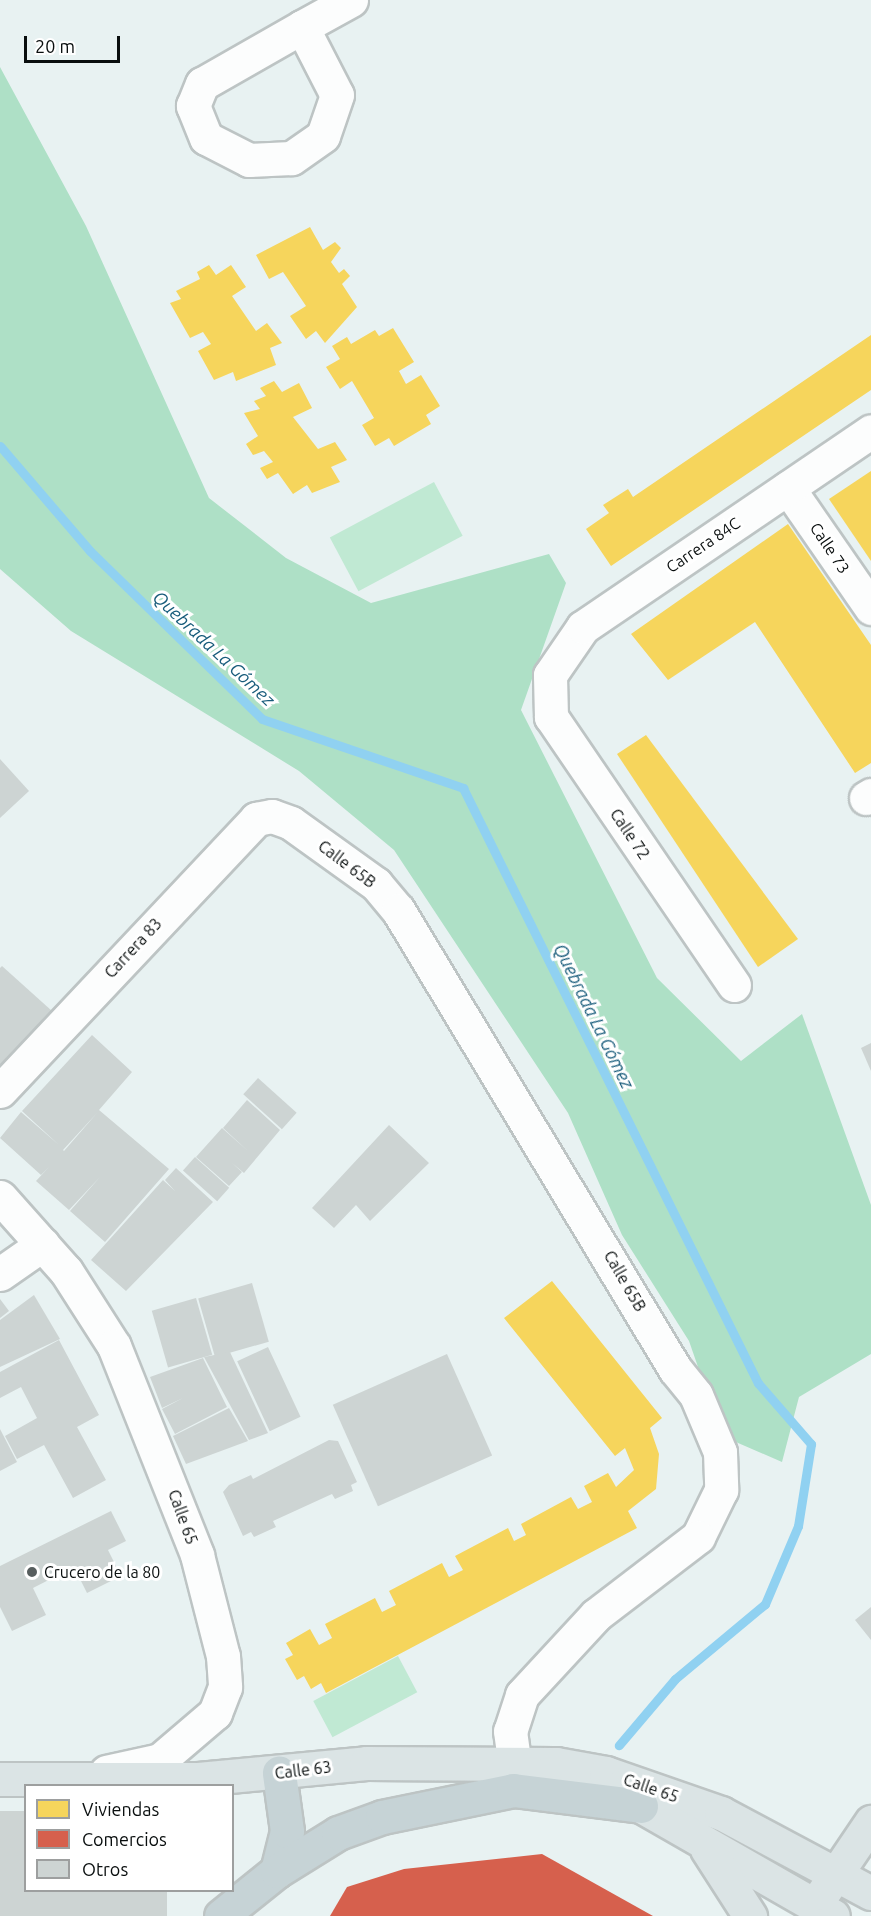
<!DOCTYPE html>
<html>
<head>
<meta charset="utf-8">
<style>
  body { margin:0 }
  #map { position:relative; width:871px; height:1916px; overflow:hidden; background:#e8f2f2; font-family:Ubuntu,sans-serif }
  div>[style] { position:absolute }
  [style*='--x'] { left:calc(var(--x)*1px); top:calc(var(--y)*1px); width:calc(var(--w)*1px); rotate:calc(var(--a)*1deg) }
  .green>* { inset:0; background:#c0e9d3; transform-origin:0 0 }
  .forest>* { inset:0; background:#aee0c6 }
  .homes>* { inset:0; background:#f6d55c }
  .shops>* { inset:0; background:#d6604d }
  .stream>* { height:9px; margin:-4.5px; padding:0 4.5px; transform-origin:4.5px; border-radius:4.5px; background:#90d1f1 }
  .building>* { inset:0; background:#cdd4d3; transform-origin:0 0 }
  .roads { filter:drop-shadow(2px 0 #bdc4c4) drop-shadow(-2px 0 #bdc4c4) drop-shadow(0 2px #bdc4c4) drop-shadow(0 -2px #bdc4c4) }
  .minor>* { height:33px; margin:-16.5px; padding:0 16.5px; transform-origin:16.5px; border-radius:16.5px; background:#fcfdfd }
  .major>* { height:33px; margin:-16.5px; padding:0 16.5px; transform-origin:16.5px; border-radius:16.5px; background:#dbe4e5 }
  .highway>* { height:33px; margin:-16.5px; padding:0 16.5px; transform-origin:16.5px; border-radius:16.5px; background:#c6d3d6 }
  .dots>* { width:16px; height:16px; translate:-50% -50%; box-sizing:border-box; border:3px solid #fff; border-radius:50% }
  span { translate:-50% -50%; white-space:nowrap; text-align:center; line-height:1.15; -webkit-text-stroke:6px #fff; paint-order:stroke }
  .street-label { font-size:16px; color:#090e0e }
  .poi-label { font-size:16px; color:#090e0e }
  .left { translate:0 -50%; text-align:left }
  .water-label { font-size:18px; color:#185c7b; font-style:italic }
  .legend { position:absolute; left:24px; top:1784px; width:210px; height:108px; box-sizing:border-box; background:#fff; border:2px solid #9d9f9f; margin:0; padding:8px 10px; list-style:none; font-size:18px; color:#090e0e }
  .legend li { display:flex; align-items:center; gap:12px; height:30px }
  .legend b { width:30px; border:2px solid #9d9f9f }
  .scale { position:absolute; left:24px; top:36px; width:96px; height:27px; box-sizing:border-box; border:3px solid #090e0e; border-top:0; padding-left:8px; font-size:18px; line-height:21px; white-space:nowrap; color:#090e0e; -webkit-text-stroke:4px #fff; paint-order:stroke }
</style>
</head>
<body>
<div id="map">
  <div class="green">
    <i style="left:434px;top:482px;width:61px;height:118px;rotate:62deg"></i>
    <i style="left:398px;top:1656px;width:41px;height:96px;rotate:62deg"></i>
  </div>
  <div class="forest">
    <i style="clip-path:polygon(0 67px,86px 226px,209px 498px,286px 558px,371px 603px,549px 554px,566px 583px,521px 710px,657px 978px,741px 1061px,802px 1014px,871px 1205px,871px 1354px,799px 1397px,782px 1462px,722px 1436px,689px 1341px,622px 1235px,568px 1113px,394px 850px,299px 771px,71px 631px,0 569px)"></i>
  </div>
  <div class="homes">
    <i style="clip-path:polygon(310px 227px,323px 250px,335px 242px,341px 248px,331px 262px,339px 273px,344px 269px,350px 276px,342px 284px,357px 307px,325px 343px,316px 331px,306px 339px,290px 316px,306px 306px,283px 272px,269px 279px,256px 255px)"></i>
    <i style="clip-path:polygon(209px 265px,216px 275px,231px 265px,246px 287px,232px 296px,256px 331px,267px 323px,282px 343px,270px 348px,276px 365px,236px 381px,233px 372px,214px 380px,198px 351px,211px 344px,203px 332px,190px 338px,170px 303px,181px 299px,176px 291px,200px 279px,197px 272px)"></i>
    <i style="clip-path:polygon(393px 328px,414px 362px,399px 371px,406px 384px,421px 375px,440px 406px,426px 415px,431px 424px,394px 446px,389px 438px,375px 446px,362px 425px,374px 418px,352px 381px,340px 389px,326px 367px,340px 359px,332px 346px,347px 337px,351px 344px,375px 330px,379px 336px)"></i>
    <i style="clip-path:polygon(871px 335px,871px 390px,611px 566px,586px 529px,609px 513px,603px 505px,628px 489px,633px 497px)"></i>
    <i style="clip-path:polygon(274px 381px,282px 392px,299px 383px,312px 408px,293px 417px,318px 449px,335px 442px,347px 460px,331px 467px,340px 482px,312px 493px,307px 485px,293px 494px,278px 473px,267px 479px,260px 468px,273px 462px,264px 451px,253px 455px,246px 444px,258px 436px,244px 413px,260px 409px,254px 401px,266px 396px,260px 388px)"></i>
    <i style="clip-path:polygon(871px 471px,871px 561px,829px 499px)"></i>
    <i style="clip-path:polygon(788px 524px,871px 645px,871px 763px,855px 773px,755px 622px,668px 680px,631px 634px)"></i>
    <i style="clip-path:polygon(646px 735px,798px 939px,758px 967px,617px 754px)"></i>
    <i style="clip-path:polygon(552px 1281px,662px 1418px,650px 1428px,659px 1454px,656px 1489px,628px 1511px,637px 1528px,326px 1693px,321px 1683px,311px 1689px,304px 1676px,297px 1680px,285px 1659px,293px 1655px,286px 1643px,310px 1629px,319px 1645px,332px 1638px,325px 1624px,375px 1598px,382px 1612px,396px 1605px,389px 1591px,442px 1563px,449px 1577px,463px 1570px,455px 1556px,508px 1528px,514px 1541px,526px 1535px,521px 1524px,571px 1497px,578px 1509px,592px 1502px,584px 1486px,608px 1473px,616px 1487px,634px 1470px,625px 1448px,615px 1456px,504px 1318px)"></i>
  </div>
  <div class="shops">
    <i style="clip-path:polygon(542px 1854px,653px 1916px,330px 1916px,347px 1887px,404px 1869px)"></i>
  </div>
  <div class="stream">
    <i style="--x:0;--y:446;--w:138;--a:49.4"></i>
    <i style="--x:90;--y:551;--w:240;--a:44.3"></i>
    <i style="--x:262;--y:719;--w:213;--a:18.9"></i>
    <i style="--x:463;--y:788;--w:664;--a:63.63"></i>
    <i style="--x:758;--y:1383;--w:81;--a:49"></i>
    <i style="--x:811;--y:1444;--w:83;--a:99"></i>
    <i style="--x:798;--y:1526;--w:85;--a:112.9"></i>
    <i style="--x:765;--y:1604;--w:117;--a:140.2"></i>
    <i style="--x:675;--y:1679;--w:87;--a:130.3"></i>
  </div>
  <div class="building">
    <i style="clip-path:polygon(0 759px,29px 791px,0 818px)"></i>
    <i style="clip-path:polygon(2px 966px,52px 1011px,0 1068px,0 968px)"></i>
    <i style="clip-path:polygon(evenodd,92px 1035px,132px 1072px,99px 1110px,169px 1169px,105px 1242px,70px 1211px,100px 1177px,69px 1210px,36px 1181px,49px 1167px,41px 1175px,0 1138px,21px 1112px,59px 1145px,22px 1111px,92px 1035px,97px 1113px,64px 1151px,63px 1150px,97px 1113px)"></i>
    <i style="clip-path:polygon(871px 1043px,871px 1071px,861px 1048px)"></i>
    <i style="left:258px;top:1078px;width:52px;height:22px;rotate:42deg"></i>
    <i style="clip-path:polygon(247px 1100px,280px 1130px,244px 1173px,232px 1163px,242px 1172px,229px 1186px,196px 1157px,222px 1128px,248px 1151px,223px 1128px)"></i>
    <i style="clip-path:polygon(389px 1125px,429px 1163px,370px 1221px,356px 1205px,334px 1228px,312px 1208px)"></i>
    <i style="left:195px;top:1157px;width:46px;height:18px;rotate:42deg"></i>
    <i style="clip-path:polygon(176px 1168px,213px 1202px,126px 1291px,91px 1260px,163px 1180px,175px 1191px,165px 1180px)"></i>
    <i style="left:252px;top:1283px;width:61px;height:56px;rotate:74deg"></i>
    <i style="clip-path:polygon(34px 1295px,60px 1339px,0 1367px,0 1320px)"></i>
    <i style="left:196px;top:1298px;width:59px;height:46px;rotate:74deg"></i>
    <i style="clip-path:polygon(0 1299px,9px 1311px,0 1318px)"></i>
    <i style="clip-path:polygon(59px 1340px,99px 1415px,77px 1427px,106px 1480px,73px 1498px,44px 1445px,17px 1459px,5px 1436px,37px 1418px,21px 1387px,0 1398px,0 1372px)"></i>
    <i style="left:268px;top:1347px;width:77px;height:34px;rotate:65deg"></i>
    <i style="clip-path:polygon(230px 1352px,268px 1433px,249px 1440px,204px 1357px)"></i>
    <i style="left:447px;top:1354px;width:111px;height:125px;rotate:66deg"></i>
    <i style="clip-path:polygon(203px 1358px,227px 1407px,175px 1434px,162px 1409px,183px 1398px,162px 1408px,150px 1377px)"></i>
    <i style="clip-path:polygon(229px 1408px,248px 1441px,186px 1464px,173px 1436px)"></i>
    <i style="clip-path:polygon(0 1429px,17px 1462px,0 1471px)"></i>
    <i style="clip-path:polygon(329px 1440px,338px 1441px,357px 1482px,351px 1485px,353px 1491px,335px 1499px,332px 1494px,273px 1521px,276px 1527px,254px 1537px,251px 1532px,243px 1536px,223px 1492px,229px 1485px,251px 1475px,253px 1479px)"></i>
    <i style="clip-path:polygon(111px 1511px,126px 1541px,108px 1550px,121px 1576px,87px 1593px,74px 1567px,33px 1588px,46px 1615px,12px 1631px,0 1607px,0 1566px)"></i>
    <i style="clip-path:polygon(871px 1607px,871px 1640px,855px 1620px)"></i>
    <i style="clip-path:polygon(0 1811px,26px 1811px,26px 1890px,167px 1890px,167px 1916px,0 1916px)"></i>
  </div>
  <div class="roads">
    <div class="minor">
      <i style="--x:302;--y:27;--w:76;--a:62.8"></i>
      <i style="--x:337;--y:95;--w:43;--a:108.9"></i>
      <i style="--x:323;--y:136;--w:39;--a:145"></i>
      <i style="--x:291;--y:158;--w:42;--a:177.3"></i>
      <i style="--x:249;--y:160;--w:48;--a:-152.9"></i>
      <i style="--x:206;--y:138;--w:35;--a:-112"></i>
      <i style="--x:193;--y:106;--w:24;--a:-68"></i>
      <i style="--x:202;--y:84;--w:115;--a:-29.7"></i>
      <i style="--x:302;--y:27;--w:56;--a:-28.9"></i>
      <i style="--x:788;--y:488;--w:146;--a:55.3"></i>
      <i style="--x:866;--y:798;--w:6;--a:-31"></i>
      <i style="--x:734;--y:985;--w:325;--a:-124.3"></i>
      <i style="--x:551;--y:717;--w:42;--a:-91.4"></i>
      <i style="--x:550;--y:675;--w:58;--a:-55.5"></i>
      <i style="--x:583;--y:627;--w:348;--a:-34.2"></i>
      <i style="--x:0;--y:1091;--w:374;--a:-46.7"></i>
      <i style="--x:256;--y:819;--w:16;--a:-11"></i>
      <i style="--x:272;--y:816;--w:20;--a:20"></i>
      <i style="--x:291;--y:823;--w:105;--a:35.7"></i>
      <i style="--x:376;--y:884;--w:34;--a:50"></i>
      <i style="--x:398;--y:910;--w:536;--a:58.89"></i>
      <i style="--x:675;--y:1369;--w:33;--a:51"></i>
      <i style="--x:696;--y:1395;--w:62;--a:67.2"></i>
      <i style="--x:720;--y:1452;--w:38;--a:88"></i>
      <i style="--x:721;--y:1490;--w:52;--a:116.1"></i>
      <i style="--x:698;--y:1537;--w:128;--a:142.6"></i>
      <i style="--x:596;--y:1615;--w:109;--a:132.8"></i>
      <i style="--x:522;--y:1695;--w:38;--a:108"></i>
      <i style="--x:510;--y:1731;--w:30;--a:82"></i>
      <i style="--x:0;--y:1197;--w:99;--a:48.3"></i>
      <i style="--x:66;--y:1271;--w:89;--a:57.4"></i>
      <i style="--x:114;--y:1346;--w:225;--a:68.3"></i>
      <i style="--x:197;--y:1555;--w:104;--a:75.6"></i>
      <i style="--x:223;--y:1656;--w:31;--a:86"></i>
      <i style="--x:225;--y:1687;--w:28;--a:111"></i>
      <i style="--x:215;--y:1713;--w:72;--a:139.5"></i>
      <i style="--x:160;--y:1760;--w:55;--a:167.5"></i>
      <i style="--x:0;--y:1274;--w:52;--a:-34.9"></i>
    </div>
    <div class="major">
      <i style="--x:0;--y:1779;--w:198;--a:0"></i>
      <i style="--x:198;--y:1779;--w:169;--a:-5.4"></i>
      <i style="--x:366;--y:1763;--w:190;--a:0.3"></i>
      <i style="--x:556;--y:1764;--w:51;--a:10.2"></i>
      <i style="--x:606;--y:1773;--w:122;--a:19.2"></i>
      <i style="--x:721;--y:1813;--w:170;--a:28.1"></i>
      <i style="--x:620;--y:1787;--w:28;--a:42"></i>
      <i style="--x:641;--y:1806;--w:221;--a:29.8"></i>
      <i style="--x:707;--y:1849;--w:80;--a:57.3"></i>
      <i style="--x:823;--y:1893;--w:86;--a:-55.9"></i>
    </div>
    <div class="highway">
      <i style="--x:277;--y:1871;--w:41;--a:-76"></i>
      <i style="--x:287;--y:1831;--w:59;--a:-97.9"></i>
      <i style="--x:221;--y:1916;--w:72;--a:-38.8"></i>
      <i style="--x:277;--y:1871;--w:72;--a:-31.9"></i>
      <i style="--x:338;--y:1833;--w:47;--a:-20"></i>
      <i style="--x:382;--y:1817;--w:134;--a:-11.6"></i>
      <i style="--x:513;--y:1790;--w:129;--a:7.1"></i>
    </div>
  </div>
  <div class="dots">
    <i style="left:32px;top:1572px;background:#575e5e"></i>
  </div>
  <div class="street-label">
    <span style="left:703px;top:545px;rotate:-34deg">Carrera 84C</span>
    <span style="left:830px;top:548px;rotate:56deg">Calle 73</span>
    <span style="left:630px;top:834px;rotate:56deg">Calle 72</span>
    <span style="left:347px;top:864px;rotate:37deg">Calle 65B</span>
    <span style="left:133px;top:948px;rotate:-47deg">Carrera 83</span>
    <span style="left:625px;top:1281px;rotate:60deg">Calle 65B</span>
    <span style="left:183px;top:1517px;rotate:70deg">Calle 65</span>
    <span style="left:303px;top:1770px;rotate:-7deg">Calle 63</span>
    <span style="left:651px;top:1788px;rotate:19deg">Calle 65</span>
  </div>
  <div class="poi-label">
    <span class="left" style="left:44px;top:1572px">Crucero de la 80</span>
  </div>
  <div class="water-label">
    <span style="left:214px;top:648px;rotate:43deg">Quebrada La Gómez</span>
    <span style="left:594px;top:1016px;rotate:64deg">Quebrada La Gómez</span>
  </div>
  <ul class="legend">
  <li><b style="height:16px;background:#f6d55c"></b>Viviendas</li>
  <li><b style="height:16px;background:#d6604d"></b>Comercios</li>
  <li><b style="height:16px;background:#cdd4d3"></b>Otros</li>
  </ul>
  <div class="scale">20 m</div>
</div>
</body>
</html>
